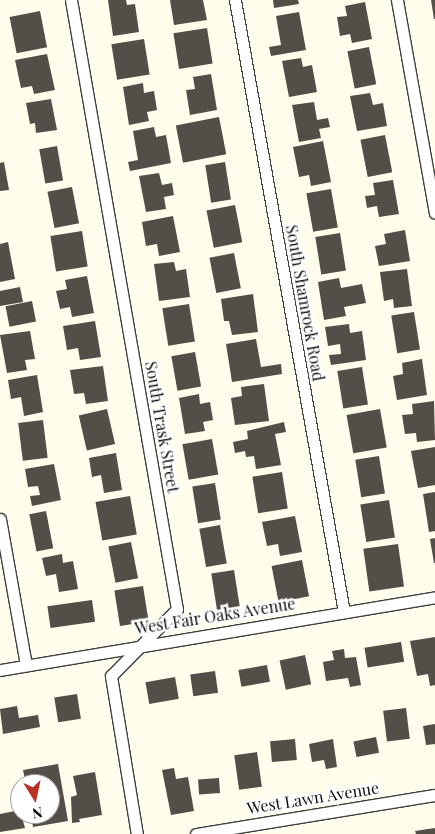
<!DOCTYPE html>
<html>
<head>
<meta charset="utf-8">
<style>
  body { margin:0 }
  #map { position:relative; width:435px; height:834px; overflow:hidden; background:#fffdeb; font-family:"Playfair Display",serif }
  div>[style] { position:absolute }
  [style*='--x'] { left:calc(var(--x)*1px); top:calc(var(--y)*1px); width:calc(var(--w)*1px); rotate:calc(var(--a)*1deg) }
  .building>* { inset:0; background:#544e48; transform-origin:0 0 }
  .roads { filter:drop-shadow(1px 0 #3f3f3f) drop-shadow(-1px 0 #3f3f3f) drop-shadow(0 1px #3f3f3f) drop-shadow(0 -1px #3f3f3f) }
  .minor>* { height:11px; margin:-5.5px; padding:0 5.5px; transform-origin:5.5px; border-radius:5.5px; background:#fff }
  span { translate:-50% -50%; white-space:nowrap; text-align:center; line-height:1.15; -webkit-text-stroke:5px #fff; paint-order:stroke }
  .street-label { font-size:16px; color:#0c0c0c }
  .north { position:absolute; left:10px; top:774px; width:50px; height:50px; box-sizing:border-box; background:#fff; border:1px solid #9e9e9e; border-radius:50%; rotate:170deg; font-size:14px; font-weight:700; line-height:20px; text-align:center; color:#0c0c0c }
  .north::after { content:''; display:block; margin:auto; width:18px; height:22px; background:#ba3126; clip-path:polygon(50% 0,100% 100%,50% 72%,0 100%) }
</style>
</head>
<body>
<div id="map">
  <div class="building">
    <i style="clip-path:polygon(108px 0,126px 0,127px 5px,135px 4px,139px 32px,113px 36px)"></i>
    <i style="clip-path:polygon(170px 0,203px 0,207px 20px,174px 25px)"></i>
    <i style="clip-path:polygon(273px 0,298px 0,299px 4px,274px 8px)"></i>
    <i style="clip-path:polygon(431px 0,435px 0,435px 19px,434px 19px)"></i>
    <i style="clip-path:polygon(365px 2px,372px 39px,352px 43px,350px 34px,340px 36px,337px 17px,347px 16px,345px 6px)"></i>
    <i style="left:40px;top:11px;width:37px;height:31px;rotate:79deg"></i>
    <i style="clip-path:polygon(299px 12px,306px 50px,271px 56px,269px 47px,281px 45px,276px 16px)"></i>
    <i style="left:207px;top:28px;width:36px;height:34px;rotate:81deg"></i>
    <i style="left:144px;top:39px;width:36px;height:33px;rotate:81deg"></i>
    <i style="left:369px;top:47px;width:38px;height:22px;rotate:79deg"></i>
    <i style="clip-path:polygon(47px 54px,55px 90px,34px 94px,32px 86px,21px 88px,15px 60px)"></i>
    <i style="clip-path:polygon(301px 58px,303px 67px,312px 65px,317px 92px,289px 97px,282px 61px)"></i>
    <i style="clip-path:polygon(211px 74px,217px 110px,190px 115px,186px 90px,195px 89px,193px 77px)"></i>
    <i style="clip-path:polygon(143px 83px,144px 93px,154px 91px,157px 110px,147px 112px,149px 121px,129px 125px,123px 87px)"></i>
    <i style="clip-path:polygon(370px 93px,373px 105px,383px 103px,387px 126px,357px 131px,350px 96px)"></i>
    <i style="clip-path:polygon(51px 99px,57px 130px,36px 133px,35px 123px,30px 124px,26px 103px)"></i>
    <i style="clip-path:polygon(314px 102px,317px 120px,328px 118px,330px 127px,319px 129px,321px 138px,299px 142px,292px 105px)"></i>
    <i style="left:219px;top:117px;width:38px;height:44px;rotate:79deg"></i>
    <i style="clip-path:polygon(154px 127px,156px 137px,166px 135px,171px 163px,130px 171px,128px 162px,138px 160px,133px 131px)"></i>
    <i style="left:385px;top:135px;width:38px;height:25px;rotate:79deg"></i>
    <i style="clip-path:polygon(323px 141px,331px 182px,311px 186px,309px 175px,299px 177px,293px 147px)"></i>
    <i style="left:57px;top:146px;width:35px;height:18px;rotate:80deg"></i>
    <i style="clip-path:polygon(4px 162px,9px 190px,0 191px,0 163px)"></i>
    <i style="left:225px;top:162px;width:38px;height:20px;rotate:81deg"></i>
    <i style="clip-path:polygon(159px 173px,162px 185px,172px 183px,174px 195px,164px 197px,166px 209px,146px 212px,139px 176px)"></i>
    <i style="clip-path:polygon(393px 180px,399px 214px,379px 217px,377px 206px,367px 208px,365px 196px,375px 195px,373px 183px)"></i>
    <i style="left:72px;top:187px;width:37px;height:25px;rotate:79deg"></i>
    <i style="left:331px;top:189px;width:39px;height:25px;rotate:80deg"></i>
    <i style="left:235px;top:205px;width:38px;height:29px;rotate:79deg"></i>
    <i style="clip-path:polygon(173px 216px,180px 252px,159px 256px,157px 244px,146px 246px,142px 222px)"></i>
    <i style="clip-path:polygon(405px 230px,410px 261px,379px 266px,375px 246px,386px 244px,384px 234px)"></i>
    <i style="left:82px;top:231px;width:36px;height:32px;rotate:81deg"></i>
    <i style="left:340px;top:233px;width:38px;height:25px;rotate:81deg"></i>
    <i style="clip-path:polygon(8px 242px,15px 279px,0 282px,0 244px)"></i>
    <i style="left:234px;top:253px;width:36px;height:25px;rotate:79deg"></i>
    <i style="clip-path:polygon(174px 262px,176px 271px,186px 269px,190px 297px,159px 301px,154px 264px)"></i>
    <i style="clip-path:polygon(407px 269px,412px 306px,394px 308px,393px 299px,384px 301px,380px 272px)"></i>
    <i style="clip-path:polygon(87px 276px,94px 313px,72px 317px,70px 307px,60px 309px,56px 291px,67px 289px,65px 280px)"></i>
    <i style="clip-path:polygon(339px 278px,341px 288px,362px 284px,366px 303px,344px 307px,346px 316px,324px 320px,318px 282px)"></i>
    <i style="clip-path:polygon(20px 287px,23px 302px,0 306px,0 291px)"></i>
    <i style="clip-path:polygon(253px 294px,258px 332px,232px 335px,229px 321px,224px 321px,221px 299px)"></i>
    <i style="left:32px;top:301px;width:21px;height:27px;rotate:79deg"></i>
    <i style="left:189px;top:304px;width:38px;height:27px;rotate:81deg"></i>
    <i style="left:414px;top:312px;width:38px;height:23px;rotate:81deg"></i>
    <i style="clip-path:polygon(95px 321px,101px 357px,80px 360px,78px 348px,67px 350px,63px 326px)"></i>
    <i style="clip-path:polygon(349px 324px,350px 333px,362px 331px,366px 360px,331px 365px,329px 355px,341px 354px,340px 344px,328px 346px,325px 327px)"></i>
    <i style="clip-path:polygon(30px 331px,35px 359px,25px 360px,27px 370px,7px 373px,0 335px)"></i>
    <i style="clip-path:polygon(256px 339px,261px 367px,281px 364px,282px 374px,232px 382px,226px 344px)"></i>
    <i style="left:195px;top:352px;width:35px;height:24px;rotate:80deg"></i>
    <i style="clip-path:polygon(422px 359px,427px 395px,397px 400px,393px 376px,403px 374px,402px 363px)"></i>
    <i style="clip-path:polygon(103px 366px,108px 401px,86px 404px,84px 393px,74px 394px,70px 370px)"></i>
    <i style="left:362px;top:367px;width:38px;height:25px;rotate:81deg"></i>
    <i style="clip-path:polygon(37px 375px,43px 412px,24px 416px,21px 397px,11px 399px,8px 380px)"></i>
    <i style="clip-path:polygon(264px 384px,269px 421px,235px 425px,231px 398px,242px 396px,241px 387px)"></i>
    <i style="clip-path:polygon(199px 394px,200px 404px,210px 402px,213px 420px,203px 422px,205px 431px,185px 434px,179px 398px)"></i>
    <i style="clip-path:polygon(434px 401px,435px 440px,417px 442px,416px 433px,405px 434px,402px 415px,413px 414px,412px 404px)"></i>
    <i style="left:107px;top:409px;width:36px;height:29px;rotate:77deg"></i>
    <i style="left:380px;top:409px;width:39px;height:34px;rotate:80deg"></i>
    <i style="left:43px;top:420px;width:38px;height:25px;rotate:83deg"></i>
    <i style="clip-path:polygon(284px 422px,286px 432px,275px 434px,281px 465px,256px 469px,254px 456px,246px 457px,245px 451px,235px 453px,233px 442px,248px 439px,247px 431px)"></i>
    <i style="left:212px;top:439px;width:36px;height:30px;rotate:80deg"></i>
    <i style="clip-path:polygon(435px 447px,435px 485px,418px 488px,411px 451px)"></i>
    <i style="clip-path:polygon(116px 453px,122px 490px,104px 493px,101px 475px,92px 477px,89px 458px)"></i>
    <i style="left:379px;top:456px;width:38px;height:24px;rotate:81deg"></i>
    <i style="clip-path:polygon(54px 464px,61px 500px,32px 506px,30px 496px,40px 495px,38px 486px,28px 487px,25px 469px)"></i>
    <i style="left:282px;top:472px;width:37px;height:30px;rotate:81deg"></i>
    <i style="left:215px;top:483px;width:37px;height:23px;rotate:81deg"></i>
    <i style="clip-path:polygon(435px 492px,435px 531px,429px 532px,423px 494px)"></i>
    <i style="left:130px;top:496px;width:39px;height:35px;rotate:80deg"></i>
    <i style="left:389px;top:500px;width:38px;height:29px;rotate:81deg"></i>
    <i style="left:46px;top:511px;width:38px;height:17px;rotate:79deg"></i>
    <i style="clip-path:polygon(295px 516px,302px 552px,280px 556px,278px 544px,267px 546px,262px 522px)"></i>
    <i style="left:220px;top:525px;width:39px;height:21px;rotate:80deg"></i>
    <i style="clip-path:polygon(435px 538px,435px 563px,434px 563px,430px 539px)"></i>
    <i style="left:131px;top:542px;width:37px;height:23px;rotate:79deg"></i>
    <i style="left:398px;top:544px;width:43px;height:35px;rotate:82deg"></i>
    <i style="clip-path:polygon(62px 554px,63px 563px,73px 561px,78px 589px,59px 592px,56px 574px,46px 576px,42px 558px)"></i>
    <i style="left:302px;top:560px;width:37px;height:31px;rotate:79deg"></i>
    <i style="left:234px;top:570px;width:37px;height:23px;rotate:81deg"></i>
    <i style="left:143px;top:586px;width:36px;height:29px;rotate:81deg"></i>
    <i style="left:92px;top:600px;width:22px;height:45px;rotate:82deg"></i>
    <i style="clip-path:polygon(435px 637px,435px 685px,430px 686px,428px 674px,417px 676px,410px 641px)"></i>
    <i style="left:401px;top:642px;width:20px;height:37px;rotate:81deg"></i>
    <i style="clip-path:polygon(344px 649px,345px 658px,356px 657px,361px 685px,350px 687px,348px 678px,326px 681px,323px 662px,334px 660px,332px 651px)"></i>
    <i style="left:305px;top:655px;width:30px;height:26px;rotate:78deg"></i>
    <i style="left:267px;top:665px;width:17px;height:29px;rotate:80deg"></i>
    <i style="left:215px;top:671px;width:22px;height:25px;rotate:82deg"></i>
    <i style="left:175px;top:677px;width:22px;height:30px;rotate:80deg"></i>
    <i style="left:77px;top:694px;width:25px;height:23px;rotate:81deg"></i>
    <i style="clip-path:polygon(17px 706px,19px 718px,38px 715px,40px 727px,3px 734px,0 709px)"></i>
    <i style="left:406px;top:708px;width:31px;height:23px;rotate:83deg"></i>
    <i style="clip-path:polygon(435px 724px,435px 744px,426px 745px,423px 726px)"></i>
    <i style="left:376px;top:737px;width:16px;height:23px;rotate:79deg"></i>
    <i style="left:295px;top:739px;width:21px;height:25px;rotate:85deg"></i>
    <i style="clip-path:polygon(333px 739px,337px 767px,326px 769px,324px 760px,312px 762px,309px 744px)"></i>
    <i style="left:257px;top:752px;width:35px;height:23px;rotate:82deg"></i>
    <i style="clip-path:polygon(58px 764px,68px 821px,33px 827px,31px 814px,50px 814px,50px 784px,26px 784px,23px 770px)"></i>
    <i style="clip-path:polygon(174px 768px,176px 779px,188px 777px,194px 811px,171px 815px,162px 770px)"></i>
    <i style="clip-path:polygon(95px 772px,102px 815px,79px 819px,80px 822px,72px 823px,71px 797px,77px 795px,73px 776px)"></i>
    <i style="left:219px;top:778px;width:15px;height:21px;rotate:86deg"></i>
    <i style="clip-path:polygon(20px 810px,25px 828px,0 832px,0 814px)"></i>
    <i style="clip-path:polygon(435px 828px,435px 834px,416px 834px,415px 831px)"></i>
  </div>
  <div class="roads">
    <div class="minor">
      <i style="--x:71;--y:0;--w:618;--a:80.13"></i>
      <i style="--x:177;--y:609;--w:94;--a:134.6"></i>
      <i style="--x:111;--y:676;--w:160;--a:80.7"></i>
      <i style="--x:235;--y:0;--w:622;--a:79.9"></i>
      <i style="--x:397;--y:0;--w:216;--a:79.9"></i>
      <i style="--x:0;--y:519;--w:148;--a:79.9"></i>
      <i style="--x:0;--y:670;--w:441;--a:-9.5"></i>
      <i style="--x:196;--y:834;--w:242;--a:-9.3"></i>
    </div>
  </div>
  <div class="street-label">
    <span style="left:305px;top:303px;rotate:80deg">South Shamrock Road</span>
    <span style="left:162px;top:427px;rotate:80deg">South Trask Street</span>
    <span style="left:215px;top:616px;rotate:-9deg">West Fair Oaks Avenue</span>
    <span style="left:313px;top:798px;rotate:-9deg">West Lawn Avenue</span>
  </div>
  <div class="north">N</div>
</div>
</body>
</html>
